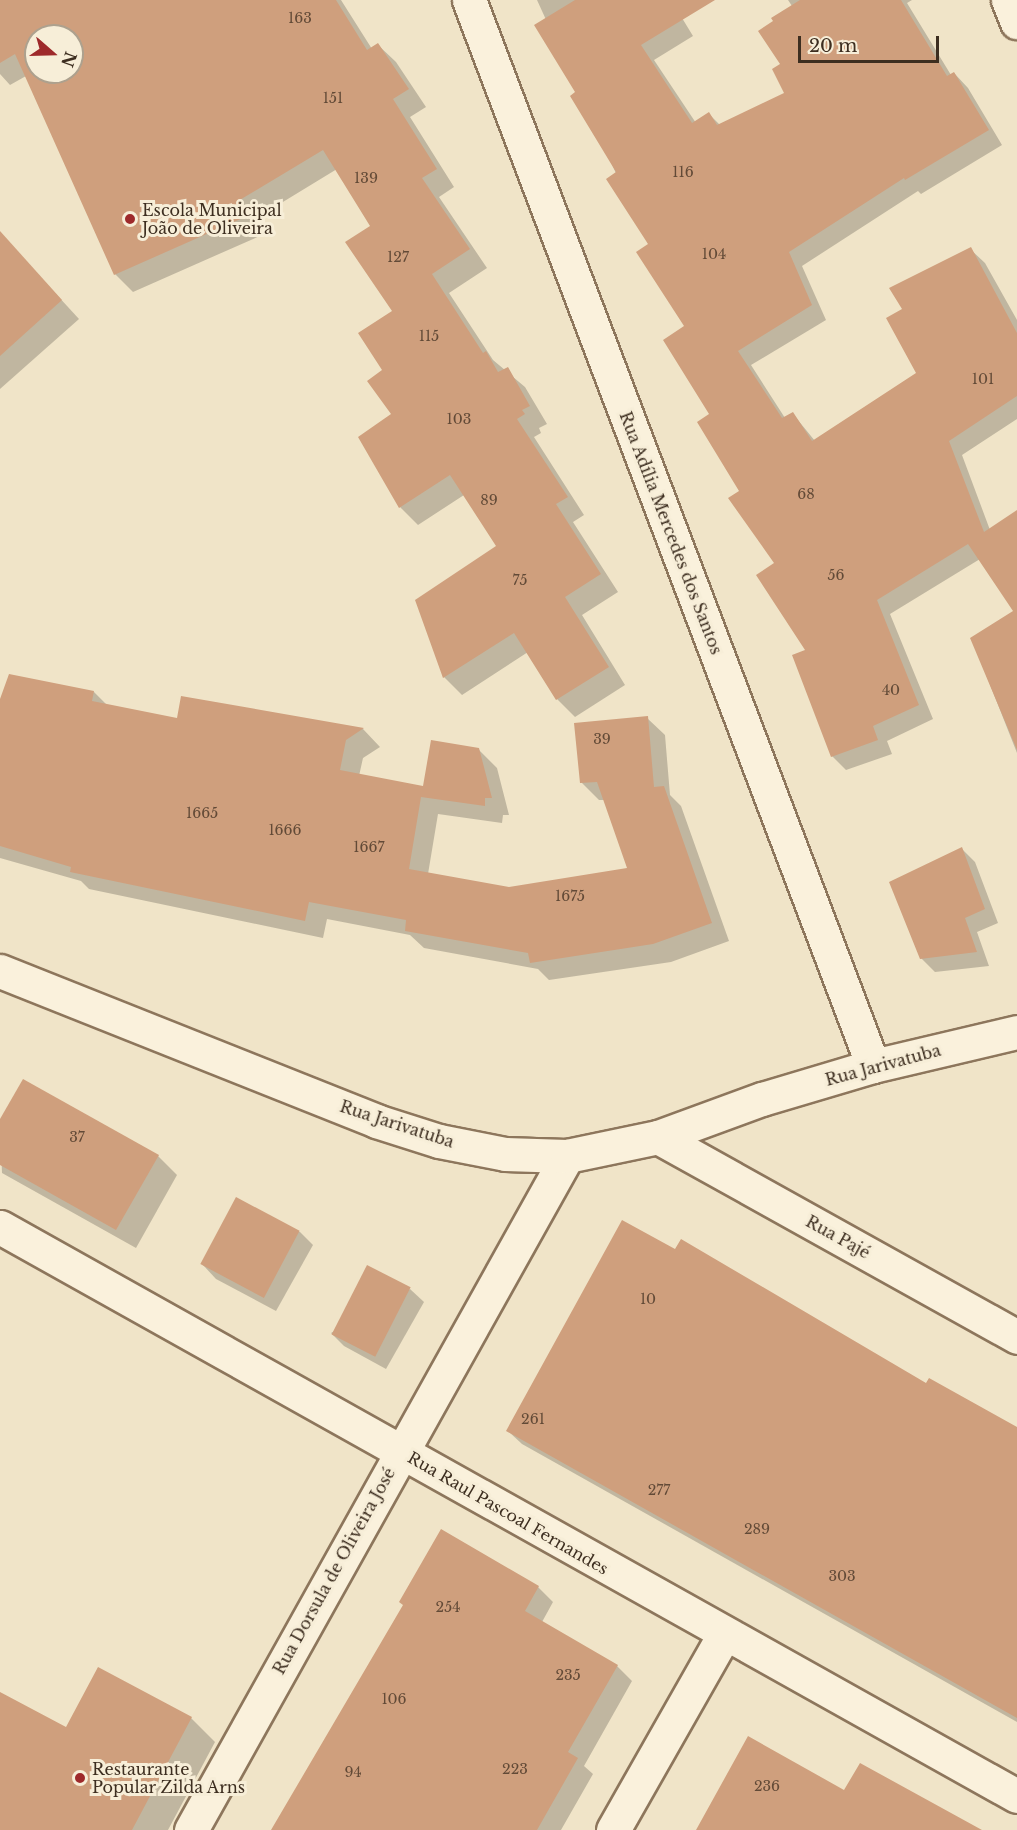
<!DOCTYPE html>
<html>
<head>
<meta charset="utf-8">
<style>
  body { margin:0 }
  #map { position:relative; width:1017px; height:1830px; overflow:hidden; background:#f0e4c8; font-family:"Libre Baskerville",serif }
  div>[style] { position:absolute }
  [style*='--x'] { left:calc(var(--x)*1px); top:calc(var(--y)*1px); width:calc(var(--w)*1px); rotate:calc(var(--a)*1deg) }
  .shadow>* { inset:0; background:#0003 }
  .building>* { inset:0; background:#cf9f7d; transform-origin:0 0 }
  .roads { filter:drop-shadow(2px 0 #8d765c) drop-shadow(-2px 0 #8d765c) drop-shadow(0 2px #8d765c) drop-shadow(0 -2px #8d765c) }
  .street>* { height:33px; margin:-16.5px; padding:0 16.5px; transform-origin:16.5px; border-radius:16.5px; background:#faf1dc }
  .secondary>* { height:33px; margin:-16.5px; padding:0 16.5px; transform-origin:16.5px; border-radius:16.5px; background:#faf1dc }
  .dots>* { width:16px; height:16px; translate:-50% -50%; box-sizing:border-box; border:3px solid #f7eed8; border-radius:50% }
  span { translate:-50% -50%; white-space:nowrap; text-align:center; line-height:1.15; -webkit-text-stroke:6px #f7eed8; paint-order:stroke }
  .number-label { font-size:14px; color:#624a37 }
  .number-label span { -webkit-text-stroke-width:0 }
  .poi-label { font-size:16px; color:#3d2e20 }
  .left { translate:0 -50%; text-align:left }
  .street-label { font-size:16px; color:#3d2e20 }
  .north { position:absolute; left:24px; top:24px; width:60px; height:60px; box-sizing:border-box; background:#f7eed8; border:2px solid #ada18e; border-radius:50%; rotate:110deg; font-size:16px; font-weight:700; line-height:24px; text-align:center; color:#3d2e20 }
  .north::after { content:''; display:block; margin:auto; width:21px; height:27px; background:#9e2a2b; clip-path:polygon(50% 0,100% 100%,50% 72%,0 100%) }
  .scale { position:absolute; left:798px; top:36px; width:141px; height:27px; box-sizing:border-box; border:3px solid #3d2e20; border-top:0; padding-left:8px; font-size:18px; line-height:21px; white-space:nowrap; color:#3d2e20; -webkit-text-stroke:4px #f7eed8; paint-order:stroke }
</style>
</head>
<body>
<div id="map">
  <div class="shadow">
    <i style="clip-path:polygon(evenodd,0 0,341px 0,372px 49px,378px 45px,396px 62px,426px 107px,410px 117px,454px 187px,439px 197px,487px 268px,449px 293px,493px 360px,525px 387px,547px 424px,539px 428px,541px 433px,534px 437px,584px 515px,573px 522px,618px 592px,582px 615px,625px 685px,575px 717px,557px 699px,528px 652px,462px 695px,444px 677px,498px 546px,464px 495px,418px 525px,400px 507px,393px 415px,384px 370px,394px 311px,372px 226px,337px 169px,255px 219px,262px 235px,133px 292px,115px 274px,26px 76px,10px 85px,0 74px,0 0,36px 36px,72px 36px,72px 72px,36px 72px,36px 36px)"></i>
    <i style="clip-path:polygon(537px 0,671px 0,693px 36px,654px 60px,696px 123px,709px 114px,720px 125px,786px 94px,782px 65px,792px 6px,788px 0,912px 0,907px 3px,951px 75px,954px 73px,968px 88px,1002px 145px,921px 194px,918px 191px,802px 266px,826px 320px,751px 365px,785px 418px,793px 414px,815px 441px,918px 373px,904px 310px,970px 249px,985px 263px,1017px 320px,1017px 419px,962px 455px,990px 530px,1017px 512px,1017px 753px,972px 639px,1015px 611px,980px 559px,890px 614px,933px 719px,887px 741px,892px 754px,846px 770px,832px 756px,807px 651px,776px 563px,741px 491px,711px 414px,686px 327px)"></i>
    <i style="clip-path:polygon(12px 246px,79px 319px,0 389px,0 256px)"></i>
    <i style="clip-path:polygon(94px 692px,107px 705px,179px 720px,182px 698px,363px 729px,380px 747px,363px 758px,359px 776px,424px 788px,479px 750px,497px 768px,509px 815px,503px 815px,502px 823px,438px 814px,428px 874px,509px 888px,629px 869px,605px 800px,599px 800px,581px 782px,647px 718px,665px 735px,670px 795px,681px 806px,729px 941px,671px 962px,549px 980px,538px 969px,424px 948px,410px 935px,327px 919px,323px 938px,89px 889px,81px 881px,0 858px,0 704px)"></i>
    <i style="clip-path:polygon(961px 848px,975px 862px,998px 923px,977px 932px,989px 966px,935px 972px,921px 958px)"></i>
    <i style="clip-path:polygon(0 1122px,158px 1156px,177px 1175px,136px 1248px,2px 1173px)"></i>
    <i style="clip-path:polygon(236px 1199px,300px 1232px,313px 1245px,276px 1311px,216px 1279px,203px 1265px)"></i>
    <i style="clip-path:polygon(410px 1289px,424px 1302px,386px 1369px,344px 1346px,331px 1333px)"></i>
    <i style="clip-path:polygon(508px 1431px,1017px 1459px,1017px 1722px,522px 1444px)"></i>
    <i style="clip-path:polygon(538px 1587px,553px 1602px,542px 1622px,617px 1666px,632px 1681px,584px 1766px,593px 1774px,561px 1830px,275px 1830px)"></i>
    <i style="clip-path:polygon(98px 1669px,191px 1718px,215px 1742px,168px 1830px,0 1830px,0 1693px,67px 1729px)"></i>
  </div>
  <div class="building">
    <i style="clip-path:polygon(evenodd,0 0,336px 0,367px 50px,378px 43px,409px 89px,393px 99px,437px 169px,422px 178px,470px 249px,432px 274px,483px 353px,486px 351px,498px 372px,508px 367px,530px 406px,522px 410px,525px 414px,517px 419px,568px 497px,556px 504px,601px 574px,565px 597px,609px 667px,556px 700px,514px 633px,443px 678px,415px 600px,496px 546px,450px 475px,399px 508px,358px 437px,391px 414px,367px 381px,382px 370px,358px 333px,392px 311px,345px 242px,370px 226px,323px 150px,238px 201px,245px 217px,114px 275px,15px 54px,0 63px,0 0,36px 36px,72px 36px,72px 72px,36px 72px,36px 36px)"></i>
    <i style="clip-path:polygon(575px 0,715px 0,641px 45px,692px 123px,709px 112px,717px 125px,784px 93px,772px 69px,780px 64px,758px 31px,773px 21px,771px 18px,800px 0,901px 0,947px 76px,954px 72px,989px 130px,905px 180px,904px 178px,789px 252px,812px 305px,738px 351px,782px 418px,793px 412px,812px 441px,916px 373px,886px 318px,902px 309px,889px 288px,971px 247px,1017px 333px,1017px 396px,949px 441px,984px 532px,1017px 510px,1017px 750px,970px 638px,1013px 611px,968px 544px,877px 600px,919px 705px,873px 726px,878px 740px,831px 757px,792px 655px,805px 650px,756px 575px,774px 563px,728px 498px,739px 491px,697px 422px,709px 414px,663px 340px,684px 326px,636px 252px,648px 244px,606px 179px,616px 172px,570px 96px,575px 92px,534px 25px)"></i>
    <i style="clip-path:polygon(0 231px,62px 300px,0 356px)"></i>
    <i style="clip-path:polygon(9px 674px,94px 691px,92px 701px,177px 718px,181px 696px,364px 728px,346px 740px,340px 770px,423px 786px,431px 740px,479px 748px,492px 798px,485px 798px,485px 806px,421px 797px,409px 869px,509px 887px,627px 868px,597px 782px,580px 783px,574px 723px,648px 716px,654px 787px,664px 786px,712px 923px,653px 944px,530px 963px,528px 953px,405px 931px,406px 920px,309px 902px,305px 921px,70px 872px,71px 867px,0 846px,0 699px)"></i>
    <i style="clip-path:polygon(962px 847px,985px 909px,965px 918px,977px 952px,920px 959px,889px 882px)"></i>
    <i style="clip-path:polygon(23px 1079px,159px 1155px,116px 1230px,0 1165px,0 1119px)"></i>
    <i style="left:236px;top:1197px;width:72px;height:76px;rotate:28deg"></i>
    <i style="clip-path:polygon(622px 1220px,675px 1249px,681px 1239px,926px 1383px,929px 1378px,1017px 1427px,1017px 1718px,506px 1431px)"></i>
    <i style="left:367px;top:1265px;width:49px;height:78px;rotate:27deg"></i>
    <i style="clip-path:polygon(441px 1529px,539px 1586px,525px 1611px,618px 1665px,568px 1752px,578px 1758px,537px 1830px,271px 1830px,403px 1605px,399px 1602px)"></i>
    <i style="clip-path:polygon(98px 1667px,192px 1717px,132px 1830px,0 1830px,0 1692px,66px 1727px)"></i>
    <i style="clip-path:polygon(748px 1736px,844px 1790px,860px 1763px,982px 1830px,696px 1830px)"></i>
  </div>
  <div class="roads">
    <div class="street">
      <i style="--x:469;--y:0;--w:1140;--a:69.24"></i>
      <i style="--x:1008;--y:0;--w:24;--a:68"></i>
      <i style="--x:658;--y:1137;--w:411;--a:29.1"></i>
      <i style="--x:0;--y:1227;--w:1165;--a:29.23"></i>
      <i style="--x:191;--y:1830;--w:772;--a:-60.84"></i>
      <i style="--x:613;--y:1830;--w:224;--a:-60.4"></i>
    </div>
    <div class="secondary">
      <i style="--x:0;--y:971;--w:405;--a:21.7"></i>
      <i style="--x:376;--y:1121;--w:66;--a:17.6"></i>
      <i style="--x:439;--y:1141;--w:67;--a:11.1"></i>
      <i style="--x:505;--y:1154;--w:62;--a:1.8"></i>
      <i style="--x:567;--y:1156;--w:93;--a:-11.8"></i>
      <i style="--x:658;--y:1137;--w:111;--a:-20.1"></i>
      <i style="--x:762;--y:1099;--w:116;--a:-16.6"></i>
      <i style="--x:873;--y:1066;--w:148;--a:-13.3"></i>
    </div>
  </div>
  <div class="dots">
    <i style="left:130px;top:219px;background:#9e2a2b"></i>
    <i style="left:80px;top:1778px;background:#9e2a2b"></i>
  </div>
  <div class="number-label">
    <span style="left:300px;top:18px">163</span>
    <span style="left:333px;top:98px">151</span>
    <span style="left:683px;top:172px">116</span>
    <span style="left:366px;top:178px">139</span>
    <span style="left:714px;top:254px">104</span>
    <span style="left:398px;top:257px">127</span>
    <span style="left:429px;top:336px">115</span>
    <span style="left:983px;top:379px">101</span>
    <span style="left:459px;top:419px">103</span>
    <span style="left:806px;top:494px">68</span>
    <span style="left:489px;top:500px">89</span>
    <span style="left:836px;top:575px">56</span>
    <span style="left:520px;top:580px">75</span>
    <span style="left:891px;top:690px">40</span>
    <span style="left:602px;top:739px">39</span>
    <span style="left:202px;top:813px">1665</span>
    <span style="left:285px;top:830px">1666</span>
    <span style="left:369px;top:847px">1667</span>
    <span style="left:570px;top:896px">1675</span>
    <span style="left:77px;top:1137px">37</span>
    <span style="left:648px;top:1299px">10</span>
    <span style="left:533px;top:1419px">261</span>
    <span style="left:659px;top:1490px">277</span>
    <span style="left:757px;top:1529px">289</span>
    <span style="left:842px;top:1576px">303</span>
    <span style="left:448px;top:1607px">254</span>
    <span style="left:568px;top:1675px">235</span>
    <span style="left:394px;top:1699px">106</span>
    <span style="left:515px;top:1769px">223</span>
    <span style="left:353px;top:1772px">94</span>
    <span style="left:767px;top:1786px">236</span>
  </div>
  <div class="poi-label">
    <span class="left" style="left:142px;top:219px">Escola Municipal<br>João de Oliveira</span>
    <span class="left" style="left:92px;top:1778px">Restaurante<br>Popular Zilda Arns</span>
  </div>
  <div class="street-label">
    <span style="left:671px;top:533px;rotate:69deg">Rua Adília Mercedes dos Santos</span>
    <span style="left:883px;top:1065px;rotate:-15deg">Rua Jarivatuba</span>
    <span style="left:397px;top:1124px;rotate:18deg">Rua Jarivatuba</span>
    <span style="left:838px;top:1237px;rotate:29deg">Rua Pajé</span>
    <span style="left:508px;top:1513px;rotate:30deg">Rua Raul Pascoal Fernandes</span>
    <span style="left:334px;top:1571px;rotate:-61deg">Rua Dorsula de Oliveira José</span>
  </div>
  <div class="north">N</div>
  <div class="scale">20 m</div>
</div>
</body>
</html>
